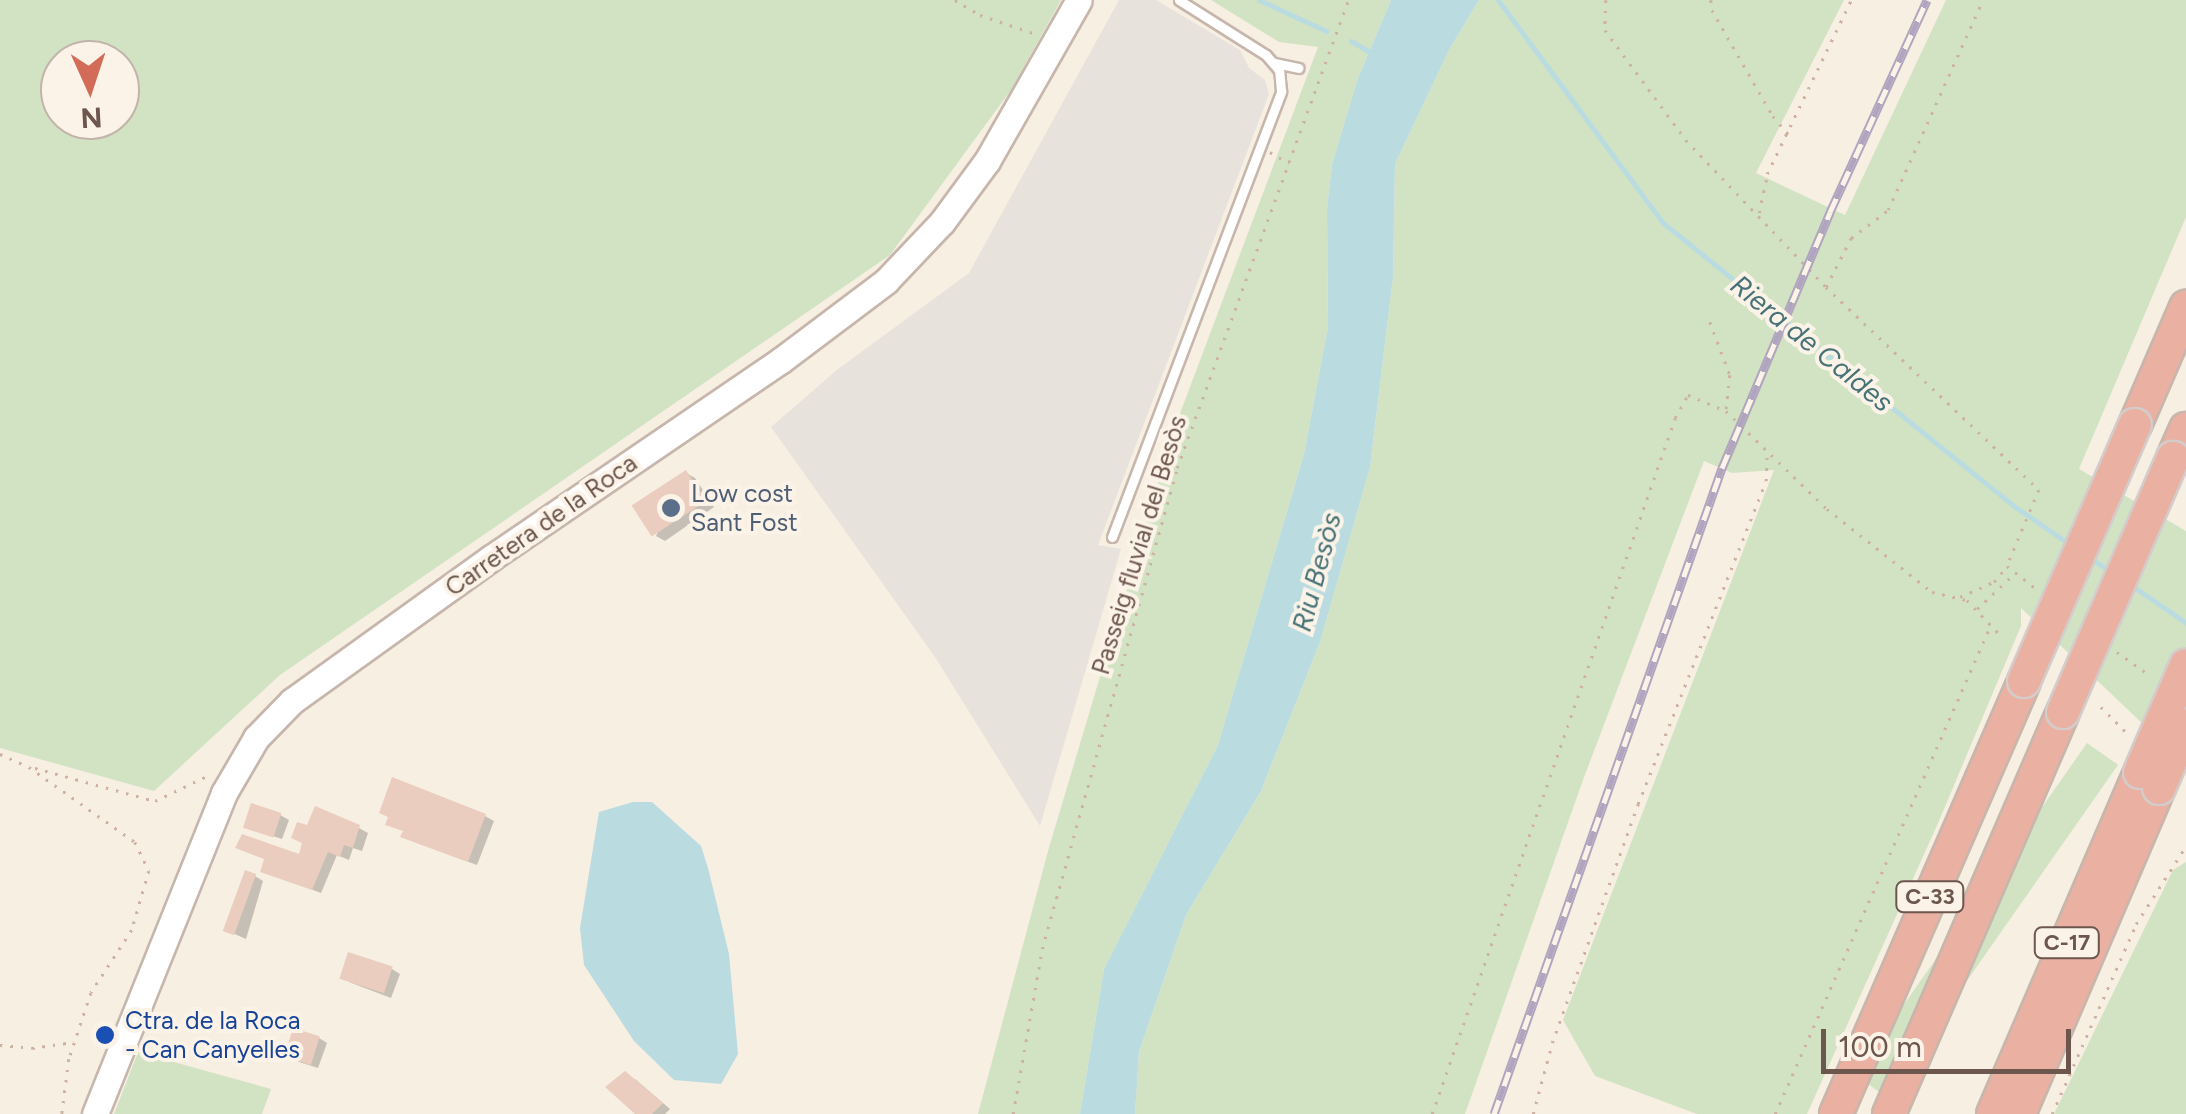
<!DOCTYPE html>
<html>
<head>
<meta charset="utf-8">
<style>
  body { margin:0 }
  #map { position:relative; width:2186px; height:1114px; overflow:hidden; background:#f8efe3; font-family:Figtree,sans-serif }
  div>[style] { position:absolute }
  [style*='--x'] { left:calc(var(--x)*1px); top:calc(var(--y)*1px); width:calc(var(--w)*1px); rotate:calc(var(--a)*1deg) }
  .industrial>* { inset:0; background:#e8e2dd }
  .green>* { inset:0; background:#d2e3c4; transform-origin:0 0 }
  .water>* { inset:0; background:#badbdf }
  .shadow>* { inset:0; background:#0003 }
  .stream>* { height:5px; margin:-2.5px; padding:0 2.5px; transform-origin:2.5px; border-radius:2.5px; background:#badbdf }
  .building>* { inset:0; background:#eacdbe; transform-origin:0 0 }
  .path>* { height:2.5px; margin-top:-1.25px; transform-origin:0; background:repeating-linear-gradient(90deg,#ceb1a2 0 2.5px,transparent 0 10.5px) }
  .roads { filter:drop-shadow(2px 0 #c7b6ac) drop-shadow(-2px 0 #c7b6ac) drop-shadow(0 2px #c7b6ac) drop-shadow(0 -2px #c7b6ac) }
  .lane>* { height:9px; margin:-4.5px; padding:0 4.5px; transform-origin:4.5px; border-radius:4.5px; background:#fff }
  .secondary>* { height:25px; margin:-12.5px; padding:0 12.5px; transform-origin:12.5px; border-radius:12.5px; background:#fff }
  .highway>* { height:32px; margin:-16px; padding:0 16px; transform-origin:16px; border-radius:16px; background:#eab0a2 }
  .rail>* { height:9px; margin-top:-4.5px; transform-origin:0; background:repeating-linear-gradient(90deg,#fcf3e8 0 15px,#b1a4bf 0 30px); box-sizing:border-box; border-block:2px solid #b1a4bf }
  .bridges { filter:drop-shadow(2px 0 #d3ccca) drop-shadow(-2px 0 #d3ccca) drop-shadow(0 2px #d3ccca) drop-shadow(0 -2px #d3ccca) }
  .highway-bridge>* { height:32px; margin:-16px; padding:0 16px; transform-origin:16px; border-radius:16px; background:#eab0a2 }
  .dots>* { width:28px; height:28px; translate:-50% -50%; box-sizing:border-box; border:5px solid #fcf3e8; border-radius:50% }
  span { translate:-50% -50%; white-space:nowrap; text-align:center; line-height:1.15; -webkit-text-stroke:8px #fcf3e8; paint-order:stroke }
  .shield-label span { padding:2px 8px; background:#fcf3e8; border:2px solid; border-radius:8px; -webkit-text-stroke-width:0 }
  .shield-label { font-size:22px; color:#6c564d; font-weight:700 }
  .service-label { font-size:25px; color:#4e5e75 }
  .left { translate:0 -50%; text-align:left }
  .street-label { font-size:25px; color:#6c564d }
  .transit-label { font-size:25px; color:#164399 }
  .water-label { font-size:28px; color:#477277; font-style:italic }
  .north { position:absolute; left:40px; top:40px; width:100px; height:100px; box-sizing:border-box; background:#fcf3e8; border:2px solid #c2b4aa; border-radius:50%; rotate:177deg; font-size:28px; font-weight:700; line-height:40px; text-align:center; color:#6c564d }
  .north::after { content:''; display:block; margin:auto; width:35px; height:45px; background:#d26c58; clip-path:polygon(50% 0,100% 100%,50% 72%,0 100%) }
  .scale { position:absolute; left:1821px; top:1029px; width:250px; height:45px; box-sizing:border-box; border:5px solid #6c564d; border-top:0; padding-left:12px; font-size:30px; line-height:35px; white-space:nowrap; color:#6c564d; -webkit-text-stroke:8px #fcf3e8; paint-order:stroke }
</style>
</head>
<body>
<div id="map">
  <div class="industrial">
    <i style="clip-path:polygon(1119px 0,1156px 0,1240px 50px,1249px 68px,1265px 80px,1269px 94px,1098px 545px,1121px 549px,1040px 826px,935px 657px,771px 427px,838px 369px,969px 273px)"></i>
  </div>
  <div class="green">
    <i style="clip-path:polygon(evenodd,0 0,1061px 0,1011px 90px,890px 255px,280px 675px,154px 791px,0 748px,0 0,60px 60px,120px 60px,120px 120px,60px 120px,60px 60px)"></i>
    <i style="clip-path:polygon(1211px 0,1391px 0,1358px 78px,1332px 164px,1327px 209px,1328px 327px,1304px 454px,1218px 745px,1104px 969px,1080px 1114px,978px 1114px,1048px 851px,1173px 432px,1318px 47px,1279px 42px)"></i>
    <i style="clip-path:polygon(1479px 0,1844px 0,1756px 173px,1845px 215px,1946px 0,2186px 0,2186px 217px,2079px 469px,2186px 531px,2186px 765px,2021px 608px,2021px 626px,1939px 821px,1807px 1114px,1697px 1114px,1595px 1076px,1563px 1020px,1774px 470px,1732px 473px,1704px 461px,1583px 780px,1465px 1114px,1135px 1114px,1139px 1052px,1186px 915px,1261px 791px,1320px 642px,1370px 467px,1393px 277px,1395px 164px,1449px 50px)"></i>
    <i style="left:2087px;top:743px;width:38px;height:405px;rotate:35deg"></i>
    <i style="clip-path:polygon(2186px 862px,2186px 1114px,2054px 1114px,2173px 870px)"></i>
    <i style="clip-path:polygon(138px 1052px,271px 1089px,262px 1114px,114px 1114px)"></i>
  </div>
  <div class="water">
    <i style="clip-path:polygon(1391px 0,1479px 0,1449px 50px,1395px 164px,1393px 277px,1370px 467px,1320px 642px,1261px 791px,1186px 915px,1139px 1052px,1135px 1114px,1080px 1114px,1104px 969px,1218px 745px,1304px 454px,1328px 327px,1327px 209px,1332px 164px,1358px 78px)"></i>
    <i style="clip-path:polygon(633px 802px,652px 802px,701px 846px,708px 868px,729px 954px,738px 1054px,721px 1084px,674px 1080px,634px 1041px,584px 965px,580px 928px,599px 812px)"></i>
  </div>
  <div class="shadow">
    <i style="clip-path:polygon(686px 473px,695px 478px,714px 507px,665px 541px,656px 536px)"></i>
    <i style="clip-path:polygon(280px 815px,289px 820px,282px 839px,254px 830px)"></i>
    <i style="clip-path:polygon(485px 816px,494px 821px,477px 865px,412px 841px)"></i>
    <i style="clip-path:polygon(359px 828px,368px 833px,362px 851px,353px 848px,349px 860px,337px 855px,321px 893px,263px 871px)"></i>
    <i style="clip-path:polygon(255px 876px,263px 881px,246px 939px,228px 931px)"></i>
    <i style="clip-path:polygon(392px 969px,400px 974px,391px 998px,349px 982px)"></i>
    <i style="clip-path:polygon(319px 1038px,327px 1043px,318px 1068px,293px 1060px)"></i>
    <i style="clip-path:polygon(635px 1079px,670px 1109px,665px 1114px,638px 1114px)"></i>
  </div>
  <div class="stream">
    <i style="--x:1259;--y:0;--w:74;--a:24.8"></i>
    <i style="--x:1498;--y:0;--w:276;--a:53.5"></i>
    <i style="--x:1662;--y:222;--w:456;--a:38.9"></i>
    <i style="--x:2017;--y:508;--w:67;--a:34.6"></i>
    <i style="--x:1351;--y:41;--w:28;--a:30"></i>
    <i style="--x:2089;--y:557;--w:24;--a:35"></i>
    <i style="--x:2131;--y:585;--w:67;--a:34.6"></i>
  </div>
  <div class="building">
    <i style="left:686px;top:470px;width:37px;height:65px;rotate:57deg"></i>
    <i style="clip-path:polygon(392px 777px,486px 814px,468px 862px,400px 837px,403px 831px,385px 825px,388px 817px,379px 813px)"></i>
    <i style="left:251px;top:803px;width:32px;height:26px;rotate:18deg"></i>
    <i style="clip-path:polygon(315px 806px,360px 825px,353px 848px,344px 845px,340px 857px,328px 852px,312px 890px,260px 872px,264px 859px,235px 848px,242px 834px,299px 854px,302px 843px,291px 838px,297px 822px,307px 825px)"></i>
    <i style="left:245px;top:870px;width:12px;height:65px;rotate:20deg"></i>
    <i style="left:348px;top:952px;width:47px;height:28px;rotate:18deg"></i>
    <i style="left:293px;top:1028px;width:28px;height:30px;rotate:17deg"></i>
    <i style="clip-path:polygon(625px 1071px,663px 1103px,652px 1114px,635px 1114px,605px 1087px)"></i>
  </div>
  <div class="path">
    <i style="--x:955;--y:0;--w:29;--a:31"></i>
    <i style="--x:980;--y:15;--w:59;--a:18.7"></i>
    <i style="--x:1606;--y:0;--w:30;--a:92"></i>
    <i style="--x:1605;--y:30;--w:137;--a:53.6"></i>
    <i style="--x:1686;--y:140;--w:203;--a:46.4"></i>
    <i style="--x:1826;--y:287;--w:294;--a:43.6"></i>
    <i style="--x:2039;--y:490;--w:82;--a:112.8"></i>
    <i style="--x:2007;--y:566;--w:37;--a:38"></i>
    <i style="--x:1711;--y:0;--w:10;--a:84"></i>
    <i style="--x:1712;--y:10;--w:122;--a:60.1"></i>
    <i style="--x:1773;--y:116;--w:25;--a:50"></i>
    <i style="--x:1270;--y:152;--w:22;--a:30"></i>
    <i style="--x:1759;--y:213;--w:40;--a:-78"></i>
    <i style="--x:1767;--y:174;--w:193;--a:-64.2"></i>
    <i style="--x:1826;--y:287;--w:55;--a:-63"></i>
    <i style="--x:1851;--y:238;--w:46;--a:-37.1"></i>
    <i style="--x:1888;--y:210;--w:230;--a:-65.7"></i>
    <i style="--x:1710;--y:322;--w:57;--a:69.3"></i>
    <i style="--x:1730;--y:375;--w:36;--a:96"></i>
    <i style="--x:1960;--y:597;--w:37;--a:-24"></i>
    <i style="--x:1994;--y:582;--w:19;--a:-51"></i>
    <i style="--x:1977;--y:609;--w:51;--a:-43.4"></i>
    <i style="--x:2117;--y:652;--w:42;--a:35.2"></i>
    <i style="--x:2101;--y:707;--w:34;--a:45"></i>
    <i style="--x:0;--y:754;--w:32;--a:24"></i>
    <i style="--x:29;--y:767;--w:130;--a:35.3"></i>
    <i style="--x:135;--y:842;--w:32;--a:64"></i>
    <i style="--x:149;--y:871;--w:61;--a:106.1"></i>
    <i style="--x:132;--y:930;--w:75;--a:123.1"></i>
    <i style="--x:91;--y:993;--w:70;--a:108.4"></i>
    <i style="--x:69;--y:1059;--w:55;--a:97.3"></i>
    <i style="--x:35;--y:768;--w:124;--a:15.4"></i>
    <i style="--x:155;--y:801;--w:58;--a:-25.7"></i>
    <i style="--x:0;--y:1045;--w:32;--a:5"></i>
    <i style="--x:32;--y:1048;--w:42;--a:-8.1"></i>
    <i style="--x:1013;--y:1114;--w:168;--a:-80"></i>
    <i style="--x:1042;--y:949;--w:500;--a:-74.3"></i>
    <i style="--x:1177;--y:468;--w:498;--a:-69.9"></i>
    <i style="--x:1432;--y:1114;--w:737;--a:-70.75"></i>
    <i style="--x:1675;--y:418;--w:26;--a:-61"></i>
    <i style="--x:1688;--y:395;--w:41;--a:22.8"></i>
    <i style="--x:1726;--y:411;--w:141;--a:44.1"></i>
    <i style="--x:1827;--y:509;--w:134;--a:38.3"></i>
    <i style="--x:1932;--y:592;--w:36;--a:13"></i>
    <i style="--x:1967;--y:600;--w:52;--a:46.5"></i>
    <i style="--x:1533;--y:1114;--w:73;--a:-75"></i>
    <i style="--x:1552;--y:1043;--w:254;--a:-70.2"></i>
    <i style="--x:1638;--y:804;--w:347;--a:-68.4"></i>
    <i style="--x:1766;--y:481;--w:28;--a:-88"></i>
    <i style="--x:1775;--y:1114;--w:530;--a:-66.19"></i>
    <i style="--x:2052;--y:1114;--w:208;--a:-66.1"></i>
    <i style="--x:2136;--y:924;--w:93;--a:-57.3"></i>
  </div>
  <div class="roads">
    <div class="lane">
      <i style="--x:1275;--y:63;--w:24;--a:12"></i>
      <i style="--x:1112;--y:537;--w:477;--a:-69.2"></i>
      <i style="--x:1281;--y:91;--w:21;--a:-95"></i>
      <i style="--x:1279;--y:70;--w:20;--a:-131"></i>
      <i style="--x:1266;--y:55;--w:103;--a:-147.7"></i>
    </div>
    <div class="secondary">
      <i style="--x:95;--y:1114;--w:346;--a:-68.1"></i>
      <i style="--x:224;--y:793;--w:64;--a:-59.8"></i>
      <i style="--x:256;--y:738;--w:52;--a:-45.8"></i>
      <i style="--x:292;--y:701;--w:245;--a:-35.7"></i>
      <i style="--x:491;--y:558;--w:350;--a:-34.3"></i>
      <i style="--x:780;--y:361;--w:133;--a:-37"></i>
      <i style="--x:886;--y:281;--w:81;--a:-46.5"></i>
      <i style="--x:942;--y:222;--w:76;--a:-53.6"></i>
      <i style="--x:987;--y:161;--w:185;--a:-60.3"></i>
    </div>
    <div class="highway">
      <i style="--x:2135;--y:425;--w:129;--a:-66.6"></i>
      <i style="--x:2173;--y:458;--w:32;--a:-66"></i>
      <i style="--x:1836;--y:1114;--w:472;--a:-66.5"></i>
      <i style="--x:1889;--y:1114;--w:438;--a:-66.6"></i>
      <i style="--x:1993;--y:1114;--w:372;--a:-66.7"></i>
      <i style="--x:2019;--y:1114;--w:355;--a:-66.8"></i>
    </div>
  </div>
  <div class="rail">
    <i style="--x:1494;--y:1114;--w:685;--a:-70.56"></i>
    <i style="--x:1722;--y:468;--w:278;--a:-67.1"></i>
    <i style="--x:1830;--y:212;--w:233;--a:-65.4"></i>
  </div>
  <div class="bridges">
    <div class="highway-bridge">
      <i style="--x:2024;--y:681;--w:279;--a:-66.6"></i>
      <i style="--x:2063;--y:712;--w:277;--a:-66.6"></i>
      <i style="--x:2140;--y:772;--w:116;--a:-66.7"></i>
      <i style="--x:2159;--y:788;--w:68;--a:-66.5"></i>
    </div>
  </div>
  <div class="dots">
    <i style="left:671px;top:508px;background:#5c6f8a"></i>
    <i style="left:105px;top:1035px;background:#1a4fb4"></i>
  </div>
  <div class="shield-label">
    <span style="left:1930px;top:897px">C-33</span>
    <span style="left:2067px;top:943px">C-17</span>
  </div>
  <div class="service-label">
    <span class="left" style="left:691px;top:508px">Low cost<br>Sant Fost</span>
  </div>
  <div class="street-label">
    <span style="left:541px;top:525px;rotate:-35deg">Carretera de la Roca</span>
    <span style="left:1139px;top:545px;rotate:-73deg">Passeig fluvial del Besòs</span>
  </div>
  <div class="transit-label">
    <span class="left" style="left:125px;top:1035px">Ctra. de la Roca<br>- Can Canyelles</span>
  </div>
  <div class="water-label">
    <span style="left:1812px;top:343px;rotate:39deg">Riera de Caldes</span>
    <span style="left:1316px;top:572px;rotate:-75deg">Riu Besòs</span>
  </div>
  <div class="north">N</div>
  <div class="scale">100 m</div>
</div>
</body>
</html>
